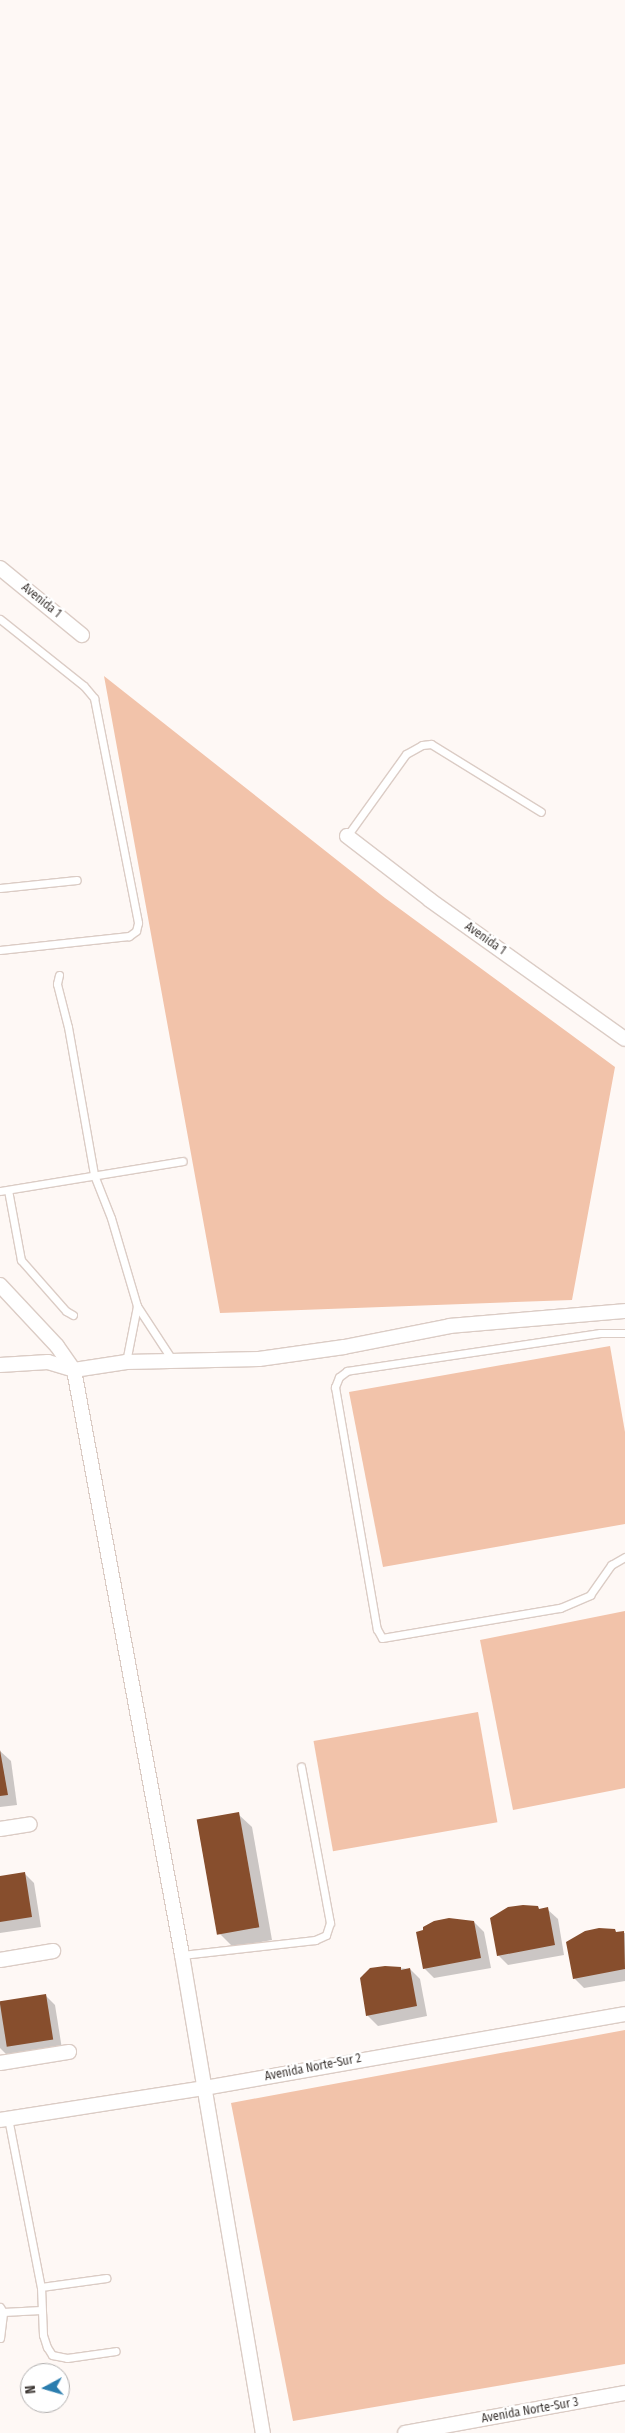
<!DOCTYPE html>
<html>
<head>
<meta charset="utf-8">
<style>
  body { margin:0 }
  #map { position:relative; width:625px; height:2433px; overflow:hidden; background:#fef8f5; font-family:"Fira Sans Condensed",sans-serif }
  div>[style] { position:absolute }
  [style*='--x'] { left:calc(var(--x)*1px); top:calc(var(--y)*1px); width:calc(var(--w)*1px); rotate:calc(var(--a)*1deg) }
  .green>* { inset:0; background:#f2c3aa; transform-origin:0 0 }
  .shadow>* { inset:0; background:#0003 }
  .building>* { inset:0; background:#874e2d; transform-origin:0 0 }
  .roads { filter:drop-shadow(1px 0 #dbccc5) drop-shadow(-1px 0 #dbccc5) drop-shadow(0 1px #dbccc5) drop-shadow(0 -1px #dbccc5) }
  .lane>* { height:7px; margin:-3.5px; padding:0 3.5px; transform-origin:3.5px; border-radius:3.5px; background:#fff }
  .street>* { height:14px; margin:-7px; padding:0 7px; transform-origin:7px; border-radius:7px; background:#fff }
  span { translate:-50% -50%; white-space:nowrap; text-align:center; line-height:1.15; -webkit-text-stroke:5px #fff; paint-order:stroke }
  .street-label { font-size:12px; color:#3d3734 }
  .north { position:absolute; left:20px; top:2363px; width:50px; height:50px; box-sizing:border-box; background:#fff; border:1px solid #b1afae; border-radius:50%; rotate:264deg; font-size:14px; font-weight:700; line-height:20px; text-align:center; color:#3d3734 }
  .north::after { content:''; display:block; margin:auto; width:18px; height:22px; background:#2b7dae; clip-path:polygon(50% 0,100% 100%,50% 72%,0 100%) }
</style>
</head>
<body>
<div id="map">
  <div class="green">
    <i style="clip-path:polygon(104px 676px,385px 898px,615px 1067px,572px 1300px,220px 1313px)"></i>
    <i style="clip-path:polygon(610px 1346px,625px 1432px,625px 1524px,383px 1567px,349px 1392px)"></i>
    <i style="clip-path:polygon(625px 1611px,625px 1788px,513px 1810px,480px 1640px)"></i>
    <i style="left:478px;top:1712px;width:112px;height:167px;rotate:80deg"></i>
    <i style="clip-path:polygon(625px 2030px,625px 2364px,293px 2421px,231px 2103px)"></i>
  </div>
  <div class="shadow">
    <i style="clip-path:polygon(0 1751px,11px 1761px,17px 1805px,0 1807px)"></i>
    <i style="clip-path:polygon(238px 1814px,252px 1827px,272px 1940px,233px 1947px,220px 1934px)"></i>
    <i style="clip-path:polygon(24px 1873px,34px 1883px,41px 1927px,0 1933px,0 1877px)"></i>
    <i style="clip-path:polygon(508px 1909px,547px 1909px,558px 1919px,564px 1955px,508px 1965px,498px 1955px)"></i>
    <i style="clip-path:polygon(474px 1922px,484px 1932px,491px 1968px,434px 1978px,424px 1968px)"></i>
    <i style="clip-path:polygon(585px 1932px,625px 1933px,625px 1981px,584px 1988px,574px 1978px)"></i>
    <i style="clip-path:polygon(385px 1967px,410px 1969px,420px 1979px,427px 2016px,378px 2026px,368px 2016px,361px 1979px,364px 1974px)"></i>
    <i style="clip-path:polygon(45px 1995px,55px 2005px,62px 2049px,9px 2057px,0 2048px,0 2002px)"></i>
  </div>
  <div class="building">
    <i style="clip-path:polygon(0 1750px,8px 1795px,0 1796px)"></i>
    <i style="left:239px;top:1812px;width:117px;height:43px;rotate:80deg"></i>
    <i style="clip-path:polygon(25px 1872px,32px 1917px,0 1922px,0 1876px)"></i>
    <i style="clip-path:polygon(523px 1905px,538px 1906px,539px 1909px,548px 1907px,555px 1945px,497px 1956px,490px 1918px,508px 1907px)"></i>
    <i style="clip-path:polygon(449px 1918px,474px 1921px,481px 1958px,423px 1969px,416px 1932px,423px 1930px,423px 1927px,434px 1921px)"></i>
    <i style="clip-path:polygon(599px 1928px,615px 1929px,616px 1932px,624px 1931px,625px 1969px,573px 1979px,566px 1942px,585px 1931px)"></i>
    <i style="clip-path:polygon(385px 1966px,401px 1967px,401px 1970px,410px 1968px,417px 2006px,366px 2016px,360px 1978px,370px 1968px)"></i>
    <i style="left:46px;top:1994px;width:46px;height:47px;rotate:81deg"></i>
  </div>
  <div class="roads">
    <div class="lane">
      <i style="--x:0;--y:619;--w:107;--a:38.6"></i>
      <i style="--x:84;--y:686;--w:16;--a:50"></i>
      <i style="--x:94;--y:698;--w:229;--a:78.9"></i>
      <i style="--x:138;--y:923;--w:8;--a:104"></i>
      <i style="--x:136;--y:931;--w:9;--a:144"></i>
      <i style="--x:129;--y:936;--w:130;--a:173.8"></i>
      <i style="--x:347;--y:836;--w:101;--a:-54.3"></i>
      <i style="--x:406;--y:754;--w:18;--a:-29"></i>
      <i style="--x:422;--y:745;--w:9;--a:-6"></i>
      <i style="--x:431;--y:744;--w:129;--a:31.7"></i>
      <i style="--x:0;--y:888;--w:77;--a:-5.9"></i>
      <i style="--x:59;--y:975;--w:9;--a:103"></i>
      <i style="--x:57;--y:984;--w:44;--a:75.7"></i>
      <i style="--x:68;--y:1027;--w:150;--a:80"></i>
      <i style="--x:94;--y:1175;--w:46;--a:68.4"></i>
      <i style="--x:111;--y:1218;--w:92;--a:73.5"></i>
      <i style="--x:137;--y:1306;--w:66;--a:56.8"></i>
      <i style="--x:8;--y:1190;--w:71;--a:79.5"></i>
      <i style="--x:21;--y:1260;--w:68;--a:48.6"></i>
      <i style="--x:66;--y:1311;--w:8;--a:30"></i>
      <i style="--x:0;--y:1191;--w:185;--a:-9.3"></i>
      <i style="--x:625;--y:1333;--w:25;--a:180"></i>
      <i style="--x:600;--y:1333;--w:256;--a:171.5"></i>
      <i style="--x:347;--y:1371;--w:10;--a:143"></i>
      <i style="--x:339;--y:1377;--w:11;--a:112"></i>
      <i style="--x:335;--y:1387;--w:246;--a:80.2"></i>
      <i style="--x:377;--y:1629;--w:10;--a:61"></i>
      <i style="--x:382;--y:1638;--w:181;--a:-9.6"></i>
      <i style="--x:560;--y:1608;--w:33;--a:-23"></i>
      <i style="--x:590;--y:1595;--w:37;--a:-55"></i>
      <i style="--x:611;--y:1565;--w:16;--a:-30"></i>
      <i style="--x:126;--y:1362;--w:57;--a:-78.9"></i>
      <i style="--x:182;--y:1955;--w:134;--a:-6.4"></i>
      <i style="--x:315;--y:1940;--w:12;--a:-24"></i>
      <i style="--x:326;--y:1935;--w:13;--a:-72"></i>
      <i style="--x:330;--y:1923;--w:159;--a:-100.5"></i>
      <i style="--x:8;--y:2118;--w:172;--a:79"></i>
      <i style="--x:41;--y:2287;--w:48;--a:87.6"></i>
      <i style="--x:43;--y:2335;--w:13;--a:72"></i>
      <i style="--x:47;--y:2347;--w:9;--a:58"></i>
      <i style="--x:52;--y:2355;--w:15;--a:11"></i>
      <i style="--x:67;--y:2358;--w:49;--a:-8.1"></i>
      <i style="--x:41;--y:2287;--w:66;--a:-7.9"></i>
      <i style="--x:0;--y:2307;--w:6;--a:59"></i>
      <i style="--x:3;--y:2312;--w:38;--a:-3"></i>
      <i style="--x:0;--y:2338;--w:26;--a:-83"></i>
    </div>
    <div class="street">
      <i style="--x:0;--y:568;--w:106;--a:39.3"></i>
      <i style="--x:347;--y:836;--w:105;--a:37.6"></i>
      <i style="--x:430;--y:900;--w:239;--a:35.5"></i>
      <i style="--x:0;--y:1285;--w:83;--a:46.9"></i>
      <i style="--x:57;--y:1346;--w:29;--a:55"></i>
      <i style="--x:74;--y:1370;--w:595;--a:79.54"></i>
      <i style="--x:182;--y:1955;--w:485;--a:80.4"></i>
      <i style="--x:0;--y:1365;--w:48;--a:-3.6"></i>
      <i style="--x:48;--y:1362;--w:27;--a:17"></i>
      <i style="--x:74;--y:1370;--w:53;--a:-8.7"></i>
      <i style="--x:126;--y:1362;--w:133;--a:-1.3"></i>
      <i style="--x:259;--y:1359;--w:86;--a:-8"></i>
      <i style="--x:344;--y:1347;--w:108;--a:-11.2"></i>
      <i style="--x:450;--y:1326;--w:176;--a:-4.9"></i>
      <i style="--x:0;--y:1829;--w:30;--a:-9"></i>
      <i style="--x:0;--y:1960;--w:54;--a:-9.6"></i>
      <i style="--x:0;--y:2063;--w:70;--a:-9.1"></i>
      <i style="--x:0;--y:2120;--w:207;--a:-8.9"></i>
      <i style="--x:205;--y:2088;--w:426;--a:-10"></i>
      <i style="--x:405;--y:2433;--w:224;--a:-10.3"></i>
    </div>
  </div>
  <div class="street-label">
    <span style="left:41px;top:601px;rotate:39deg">Avenida 1</span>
    <span style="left:485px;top:939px;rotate:35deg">Avenida 1</span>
    <span style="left:313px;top:2068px;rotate:-11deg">Avenida Norte-Sur 2</span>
    <span style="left:530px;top:2411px;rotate:-10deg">Avenida Norte-Sur 3</span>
  </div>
  <div class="north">N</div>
</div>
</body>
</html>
